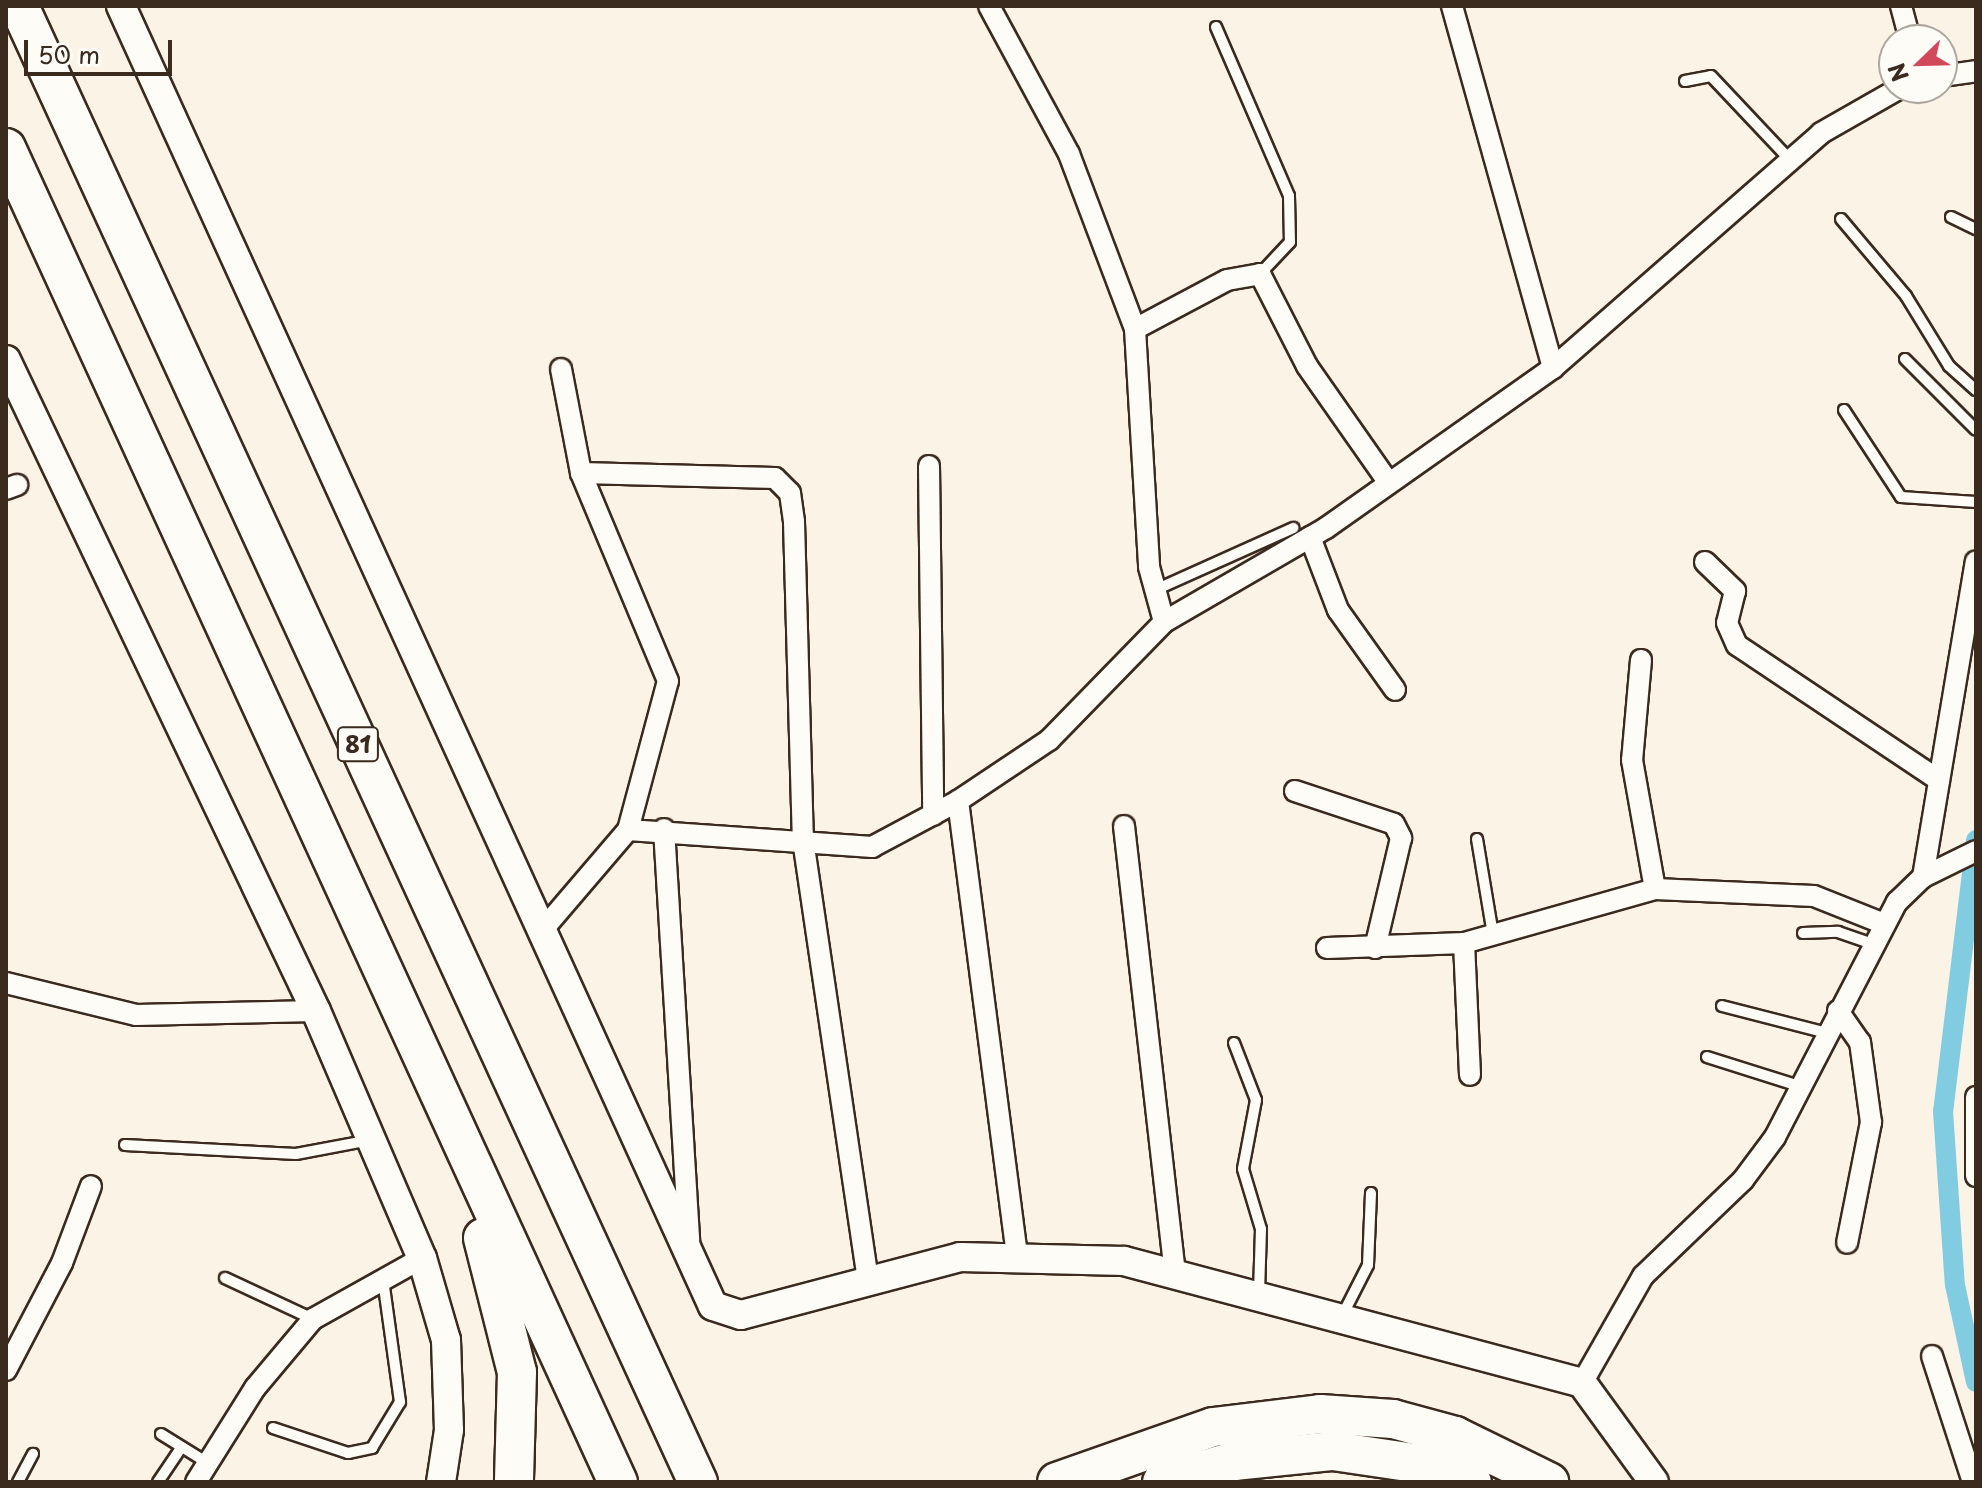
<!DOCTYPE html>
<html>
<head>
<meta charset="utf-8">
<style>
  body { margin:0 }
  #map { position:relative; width:1982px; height:1488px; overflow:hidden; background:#fbf3e6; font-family:"Playpen Sans",sans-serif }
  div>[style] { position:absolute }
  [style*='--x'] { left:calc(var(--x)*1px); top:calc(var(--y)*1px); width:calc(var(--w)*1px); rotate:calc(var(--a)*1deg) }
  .canal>* { height:20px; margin:-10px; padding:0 10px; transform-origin:10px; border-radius:10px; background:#82cce2 }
  .roads { filter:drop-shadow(2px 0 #3b2a1e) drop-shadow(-2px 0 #3b2a1e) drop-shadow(0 2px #3b2a1e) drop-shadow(0 -2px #3b2a1e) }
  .lane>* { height:10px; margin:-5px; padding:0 5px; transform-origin:5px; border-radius:5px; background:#fdfcf7 }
  .street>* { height:20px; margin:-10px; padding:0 10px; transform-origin:10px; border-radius:10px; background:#fdfcf7 }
  .secondary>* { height:28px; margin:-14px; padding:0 14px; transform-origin:14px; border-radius:14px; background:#fdfcf7 }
  .highway>* { height:38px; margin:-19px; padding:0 19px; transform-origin:19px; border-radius:19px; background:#fdfcf7 }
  span { translate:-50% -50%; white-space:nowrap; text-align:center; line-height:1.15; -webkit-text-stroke:7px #fdfcf7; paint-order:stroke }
  .shield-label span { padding:2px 6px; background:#fdfcf7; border:2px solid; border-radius:6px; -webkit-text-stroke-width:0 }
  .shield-label { font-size:24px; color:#3b2a1e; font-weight:700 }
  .frame { position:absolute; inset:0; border:8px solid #3b2a1e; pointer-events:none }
  .north { position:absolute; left:1878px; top:24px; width:80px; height:80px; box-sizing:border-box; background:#fdfcf7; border:2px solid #afa8a0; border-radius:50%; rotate:247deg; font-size:22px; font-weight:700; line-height:32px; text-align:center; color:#3b2a1e }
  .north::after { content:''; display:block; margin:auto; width:28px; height:36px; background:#d1495b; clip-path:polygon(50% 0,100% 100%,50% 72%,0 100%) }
  .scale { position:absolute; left:24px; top:40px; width:148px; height:36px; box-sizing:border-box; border:4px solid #3b2a1e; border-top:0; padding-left:10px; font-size:24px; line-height:28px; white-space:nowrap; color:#3b2a1e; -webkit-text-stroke:6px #fdfcf7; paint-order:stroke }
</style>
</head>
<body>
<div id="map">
  <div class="canal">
    <i style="--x:1976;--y:840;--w:273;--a:96.9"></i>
    <i style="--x:1943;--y:1111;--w:174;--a:86.1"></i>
    <i style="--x:1955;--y:1285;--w:99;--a:77.8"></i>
  </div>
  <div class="roads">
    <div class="lane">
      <i style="--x:1216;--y:27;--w:184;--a:66.6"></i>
      <i style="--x:1289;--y:196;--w:46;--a:88.8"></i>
      <i style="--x:1290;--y:242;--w:44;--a:133.2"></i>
      <i style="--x:1685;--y:81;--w:26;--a:-11"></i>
      <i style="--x:1711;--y:76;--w:117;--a:46.7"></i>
      <i style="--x:1951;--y:217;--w:28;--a:26"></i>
      <i style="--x:1841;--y:219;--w:101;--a:49.8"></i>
      <i style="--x:1906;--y:296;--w:82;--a:58.4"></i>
      <i style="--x:1949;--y:366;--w:36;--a:42"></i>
      <i style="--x:1905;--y:359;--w:100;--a:45"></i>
      <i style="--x:1844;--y:410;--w:104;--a:56.8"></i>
      <i style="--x:1901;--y:497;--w:75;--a:3.8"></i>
      <i style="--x:1153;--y:591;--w:154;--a:-24.2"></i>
      <i style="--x:1477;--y:839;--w:97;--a:80.5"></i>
      <i style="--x:1803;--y:933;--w:35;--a:-2"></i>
      <i style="--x:1838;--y:932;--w:36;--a:19"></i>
      <i style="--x:1722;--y:1006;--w:108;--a:14.4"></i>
      <i style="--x:1234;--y:1043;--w:61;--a:68.9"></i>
      <i style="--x:1256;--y:1100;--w:70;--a:100.7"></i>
      <i style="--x:1243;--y:1169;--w:63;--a:73.3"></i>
      <i style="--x:1261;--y:1229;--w:64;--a:91.8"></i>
      <i style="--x:1707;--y:1057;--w:96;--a:17.5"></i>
      <i style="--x:125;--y:1145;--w:171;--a:3"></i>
      <i style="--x:296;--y:1154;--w:75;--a:-10.7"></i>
      <i style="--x:225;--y:1278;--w:97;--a:25"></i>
      <i style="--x:1341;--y:1318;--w:59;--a:-63"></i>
      <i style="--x:1368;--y:1265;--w:72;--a:-87.6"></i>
      <i style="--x:273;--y:1428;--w:79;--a:18.4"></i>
      <i style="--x:348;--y:1453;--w:25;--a:-12"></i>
      <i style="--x:372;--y:1448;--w:54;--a:-58.7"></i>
      <i style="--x:400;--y:1402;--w:123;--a:-97.9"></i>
      <i style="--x:161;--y:1434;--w:55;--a:31.7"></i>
      <i style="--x:18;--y:1482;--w:32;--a:-62"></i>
      <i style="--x:158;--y:1482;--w:41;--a:-55.9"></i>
    </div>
    <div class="street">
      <i style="--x:989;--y:6;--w:168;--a:61.6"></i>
      <i style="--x:1069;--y:154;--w:187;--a:69.3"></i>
      <i style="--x:1135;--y:329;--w:238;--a:86.6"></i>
      <i style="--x:1149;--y:567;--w:57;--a:74.7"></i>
      <i style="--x:1452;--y:6;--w:376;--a:74.4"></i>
      <i style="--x:1901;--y:6;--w:35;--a:75"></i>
      <i style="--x:1942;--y:76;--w:34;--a:-8"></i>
      <i style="--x:1135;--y:329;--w:104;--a:-28"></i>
      <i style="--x:1227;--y:280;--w:34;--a:-10"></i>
      <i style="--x:1260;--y:274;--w:103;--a:62.9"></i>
      <i style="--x:1307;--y:366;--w:143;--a:55"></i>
      <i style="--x:561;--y:369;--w:106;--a:79.1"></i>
      <i style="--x:929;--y:466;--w:349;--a:89.3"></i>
      <i style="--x:6;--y:489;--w:12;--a:-20"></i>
      <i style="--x:1310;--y:537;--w:78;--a:69"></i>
      <i style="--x:1338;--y:610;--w:98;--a:54.5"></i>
      <i style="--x:1705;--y:562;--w:42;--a:44"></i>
      <i style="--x:1735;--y:591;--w:33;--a:104"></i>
      <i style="--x:1727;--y:623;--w:24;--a:66"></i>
      <i style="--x:1737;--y:645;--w:243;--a:33.8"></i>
      <i style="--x:1641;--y:660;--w:100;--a:95.1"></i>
      <i style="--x:1632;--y:760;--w:131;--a:79.9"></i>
      <i style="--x:1295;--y:791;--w:104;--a:18.4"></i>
      <i style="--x:1394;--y:824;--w:16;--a:63"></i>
      <i style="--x:1401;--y:838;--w:113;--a:103.3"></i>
      <i style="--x:958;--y:801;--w:456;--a:82.6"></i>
      <i style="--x:1124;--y:826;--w:449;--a:83.5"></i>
      <i style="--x:664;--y:829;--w:412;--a:86.5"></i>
      <i style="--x:628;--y:830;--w:154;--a:-75"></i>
      <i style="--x:668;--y:681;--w:225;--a:-112.7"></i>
      <i style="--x:581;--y:473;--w:194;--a:1.5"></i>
      <i style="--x:775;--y:478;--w:21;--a:45"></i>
      <i style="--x:790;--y:493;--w:29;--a:82"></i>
      <i style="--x:794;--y:522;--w:318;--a:88.4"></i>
      <i style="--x:803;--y:840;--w:441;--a:81.6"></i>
      <i style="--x:1923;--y:877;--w:320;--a:-80.5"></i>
      <i style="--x:540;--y:933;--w:135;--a:-49.5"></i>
      <i style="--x:628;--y:830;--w:245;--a:4"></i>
      <i style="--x:872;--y:847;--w:98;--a:-28.1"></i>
      <i style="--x:958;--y:801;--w:110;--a:-33.8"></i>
      <i style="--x:1049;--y:740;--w:165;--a:-45.7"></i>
      <i style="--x:1164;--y:622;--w:187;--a:-30.1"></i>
      <i style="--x:1326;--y:528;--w:278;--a:-35.2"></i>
      <i style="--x:1553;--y:368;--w:356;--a:-41.2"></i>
      <i style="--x:1821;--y:133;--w:91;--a:-29.7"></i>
      <i style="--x:1464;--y:943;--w:132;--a:87.4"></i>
      <i style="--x:1327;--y:948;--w:137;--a:-2.1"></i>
      <i style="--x:1464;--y:943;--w:198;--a:-15.8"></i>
      <i style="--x:1655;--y:889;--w:159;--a:2.5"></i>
      <i style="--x:1814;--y:896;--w:73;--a:21.7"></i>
      <i style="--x:6;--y:983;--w:134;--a:13.8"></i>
      <i style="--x:136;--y:1015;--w:180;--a:-1.3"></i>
      <i style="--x:1838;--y:1011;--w:38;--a:55"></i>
      <i style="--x:1860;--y:1042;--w:81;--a:82.2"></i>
      <i style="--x:1871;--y:1122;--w:123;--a:101.2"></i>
      <i style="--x:1976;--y:1097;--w:79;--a:90"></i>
      <i style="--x:1932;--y:1356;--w:133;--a:72"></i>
      <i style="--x:6;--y:1370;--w:121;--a:-62.4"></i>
      <i style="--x:62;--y:1263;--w:82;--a:-69.4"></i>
      <i style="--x:1582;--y:1383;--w:123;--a:-60.3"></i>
      <i style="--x:1643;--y:1276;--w:139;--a:-43.8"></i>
      <i style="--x:1743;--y:1180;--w:54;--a:-53.3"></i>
      <i style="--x:1775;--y:1137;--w:265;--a:-62.6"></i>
      <i style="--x:1897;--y:902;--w:36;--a:-44"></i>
      <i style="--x:1923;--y:877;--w:59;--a:-26.1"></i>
      <i style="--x:196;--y:1482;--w:111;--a:-57.9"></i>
      <i style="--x:255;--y:1388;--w:90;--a:-50"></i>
      <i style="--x:313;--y:1319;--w:125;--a:-29.2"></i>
    </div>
    <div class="secondary">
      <i style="--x:121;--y:6;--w:1428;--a:65.52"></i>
      <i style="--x:713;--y:1306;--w:29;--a:18"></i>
      <i style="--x:741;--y:1315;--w:227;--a:-14.8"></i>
      <i style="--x:960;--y:1257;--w:164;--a:1.4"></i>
      <i style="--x:1124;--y:1261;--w:474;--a:14.9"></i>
      <i style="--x:1582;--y:1383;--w:122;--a:54"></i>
      <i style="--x:6;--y:360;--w:721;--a:64.54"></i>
      <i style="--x:316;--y:1011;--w:269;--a:66.8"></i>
      <i style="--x:422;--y:1258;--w:85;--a:73.7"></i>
      <i style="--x:446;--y:1340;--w:90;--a:88.1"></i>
      <i style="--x:449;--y:1430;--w:53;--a:98.7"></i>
    </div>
    <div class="highway">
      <i style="--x:19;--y:6;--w:1625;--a:65.3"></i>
      <i style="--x:6;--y:148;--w:1468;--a:65.36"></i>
      <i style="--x:483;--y:1238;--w:138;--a:75.8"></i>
      <i style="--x:517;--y:1372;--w:110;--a:91.6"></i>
      <i style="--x:1057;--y:1482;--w:165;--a:-19.4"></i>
      <i style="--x:1213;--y:1427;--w:108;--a:-6.9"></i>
      <i style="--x:1320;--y:1414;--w:73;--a:3.9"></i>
      <i style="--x:1393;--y:1419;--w:64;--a:15.3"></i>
      <i style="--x:1455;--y:1436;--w:105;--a:26.1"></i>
      <i style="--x:1162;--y:1482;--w:75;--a:-16.3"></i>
      <i style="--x:1234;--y:1461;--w:100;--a:-5.8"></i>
      <i style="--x:1333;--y:1451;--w:96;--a:8.4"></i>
      <i style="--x:1428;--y:1465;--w:47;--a:21.1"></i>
    </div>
  </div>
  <div class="shield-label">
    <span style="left:358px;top:744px">81</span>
  </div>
  <div class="frame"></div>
  <div class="north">N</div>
  <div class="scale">50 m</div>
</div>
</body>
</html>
